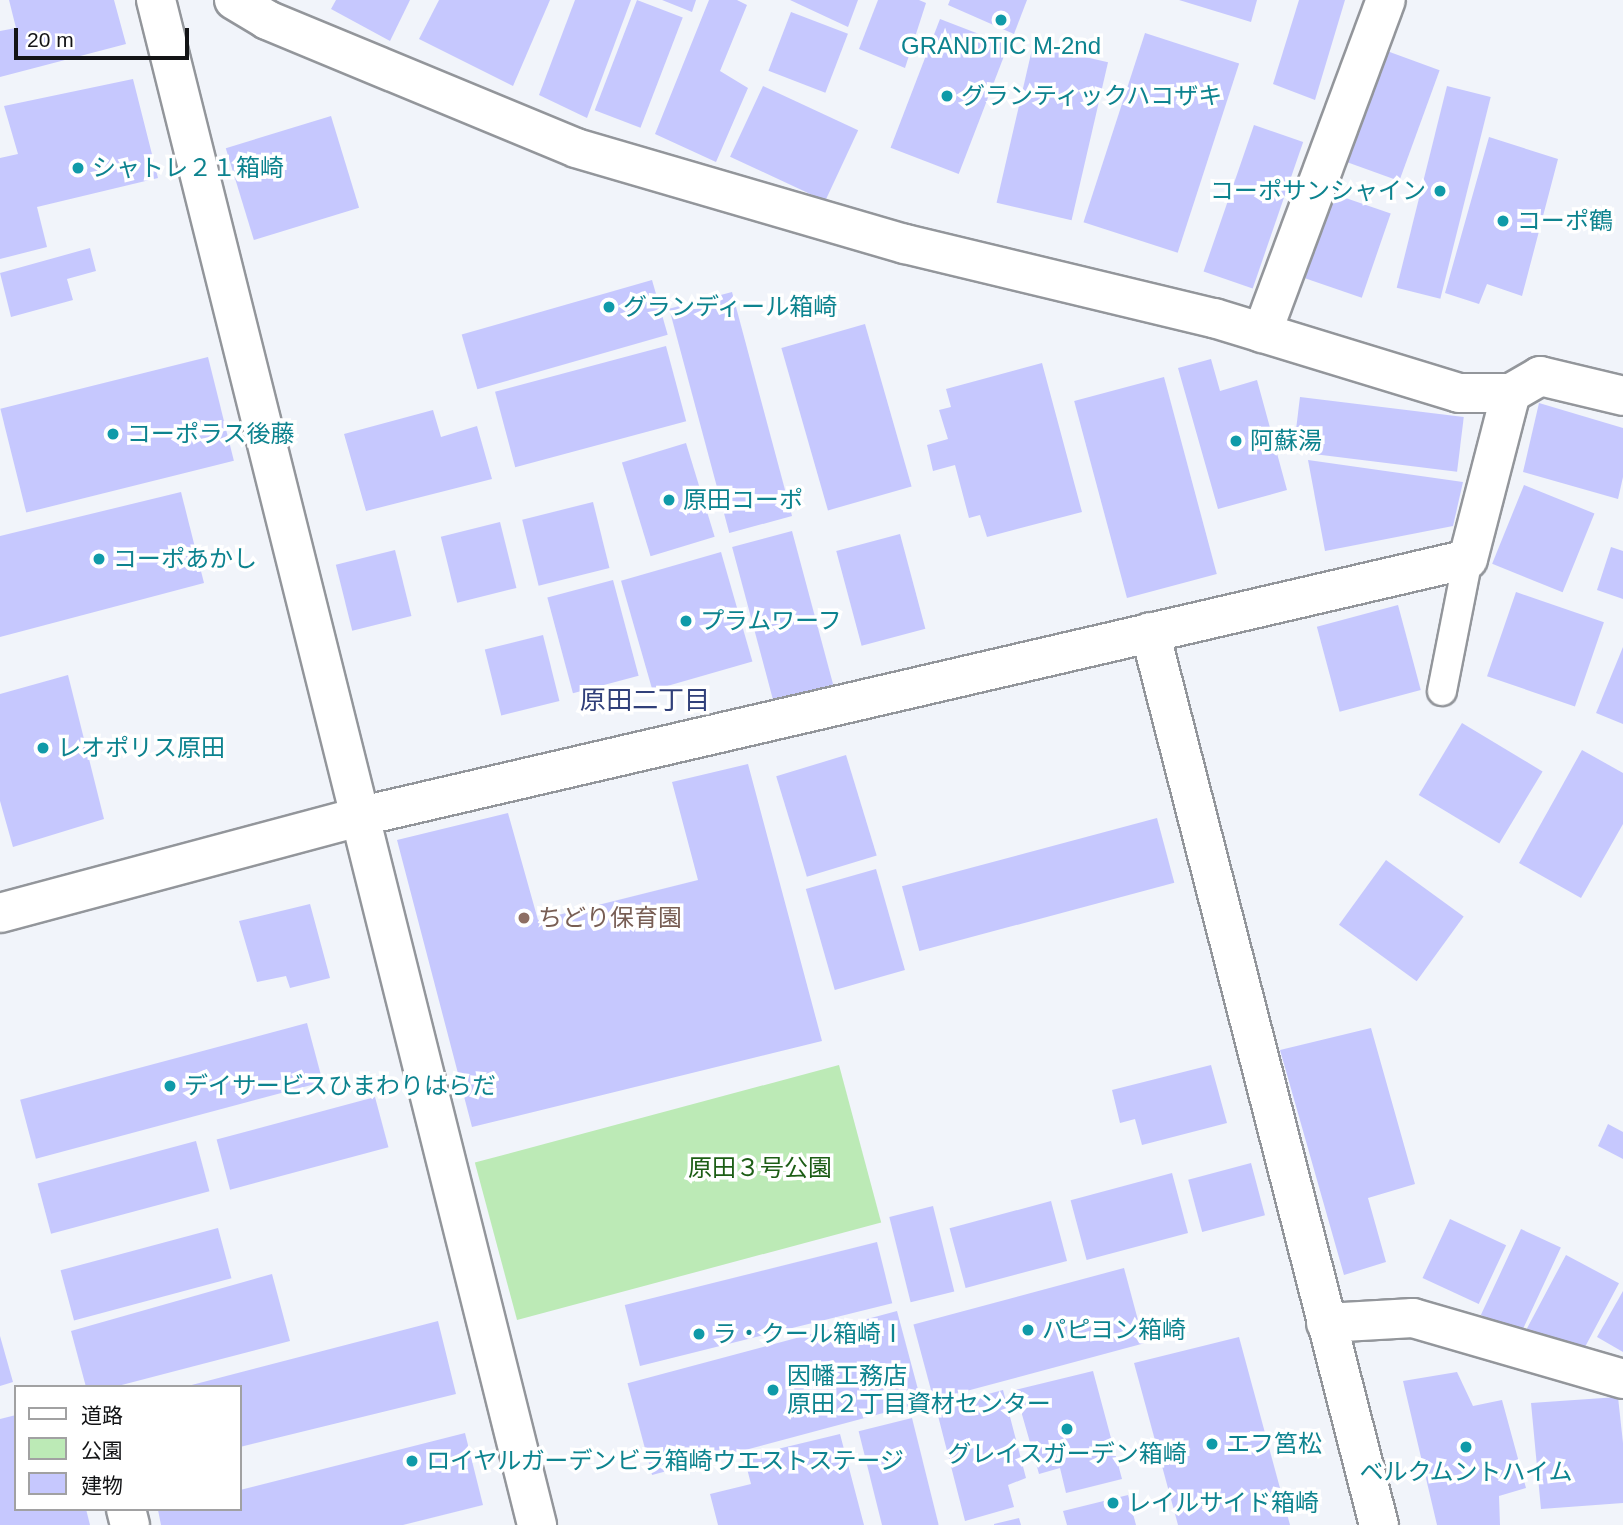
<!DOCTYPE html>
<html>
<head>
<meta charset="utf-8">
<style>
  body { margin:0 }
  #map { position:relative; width:1623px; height:1525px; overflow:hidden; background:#f1f4fa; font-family:Helvetica,"Noto Sans JP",sans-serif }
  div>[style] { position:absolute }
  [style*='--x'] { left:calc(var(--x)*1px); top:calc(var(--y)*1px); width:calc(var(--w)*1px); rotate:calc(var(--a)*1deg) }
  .green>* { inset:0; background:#bceab6; transform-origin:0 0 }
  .building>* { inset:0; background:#c6c8fe; transform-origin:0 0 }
  .roads { filter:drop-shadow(2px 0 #93969b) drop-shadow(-2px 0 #93969b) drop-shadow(0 2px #93969b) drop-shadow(0 -2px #93969b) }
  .service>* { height:28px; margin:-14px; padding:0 14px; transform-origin:14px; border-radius:14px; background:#fff }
  .minor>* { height:38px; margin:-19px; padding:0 19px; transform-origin:19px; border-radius:19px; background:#fff }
  .dots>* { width:19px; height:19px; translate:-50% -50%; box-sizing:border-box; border:4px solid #fff; border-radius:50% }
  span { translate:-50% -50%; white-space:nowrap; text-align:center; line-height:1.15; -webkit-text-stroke:7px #fff; paint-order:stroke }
  .culture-label { font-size:24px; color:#0d838f }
  .left { translate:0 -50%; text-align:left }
  .right { translate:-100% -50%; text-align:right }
  .education-label { font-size:24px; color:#785e54 }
  .park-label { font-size:24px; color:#1c5d15 }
  .neighbourhood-label { font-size:26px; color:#31407a }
  .legend { position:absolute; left:14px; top:1385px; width:228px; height:126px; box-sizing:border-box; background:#fff; border:2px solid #a1a1a2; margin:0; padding:9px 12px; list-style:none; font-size:21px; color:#131416 }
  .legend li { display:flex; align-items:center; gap:14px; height:35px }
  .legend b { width:35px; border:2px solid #a1a1a2 }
  .scale { position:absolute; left:14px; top:28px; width:175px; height:32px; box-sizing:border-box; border:4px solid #131416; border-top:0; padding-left:9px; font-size:21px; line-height:24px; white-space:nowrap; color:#131416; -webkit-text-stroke:5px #fff; paint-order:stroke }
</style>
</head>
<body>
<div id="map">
  <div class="green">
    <i style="left:839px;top:1065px;width:163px;height:377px;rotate:75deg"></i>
  </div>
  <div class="building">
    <i style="clip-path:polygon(9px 0,114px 0,126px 44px,0 77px,0 31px,16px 28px)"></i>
    <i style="clip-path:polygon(336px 0,410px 0,390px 41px,331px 9px)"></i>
    <i style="clip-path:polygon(439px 0,550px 0,513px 86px,419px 39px)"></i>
    <i style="clip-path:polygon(575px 0,631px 0,587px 118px,539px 95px)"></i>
    <i style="left:637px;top:0;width:49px;height:118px;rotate:21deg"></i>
    <i style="clip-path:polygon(662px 0,696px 0,692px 12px)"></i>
    <i style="clip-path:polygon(709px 0,737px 0,747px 5px,720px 71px,748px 88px,716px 162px,655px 134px)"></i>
    <i style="clip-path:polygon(790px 0,858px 0,848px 27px)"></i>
    <i style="clip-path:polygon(878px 0,919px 0,926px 3px,905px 68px,859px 49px)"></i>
    <i style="clip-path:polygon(950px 0,1027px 0,1014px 34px,948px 5px)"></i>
    <i style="clip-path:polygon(1179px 0,1257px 0,1251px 22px)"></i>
    <i style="clip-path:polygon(1299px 0,1345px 0,1315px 100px,1273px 84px)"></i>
    <i style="left:791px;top:12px;width:61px;height:63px;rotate:21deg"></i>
    <i style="left:940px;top:19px;width:73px;height:138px;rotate:21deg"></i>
    <i style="left:1145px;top:33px;width:99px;height:199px;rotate:18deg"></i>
    <i style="left:1033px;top:45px;width:77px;height:162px;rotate:13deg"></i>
    <i style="left:1387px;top:51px;width:56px;height:118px;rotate:20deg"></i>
    <i style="clip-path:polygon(133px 79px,158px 178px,37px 207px,47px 247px,0 259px,0 158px,18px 154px,4px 106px)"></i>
    <i style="left:763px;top:86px;width:105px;height:78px;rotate:25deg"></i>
    <i style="left:1447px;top:86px;width:45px;height:208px;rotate:14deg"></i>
    <i style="left:331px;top:116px;width:96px;height:110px;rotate:73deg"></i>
    <i style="left:1254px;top:125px;width:52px;height:155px;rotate:19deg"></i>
    <i style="clip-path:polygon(1489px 137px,1558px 159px,1522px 296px,1487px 284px,1479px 304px,1445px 293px)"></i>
    <i style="left:1334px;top:194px;width:60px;height:89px;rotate:19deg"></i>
    <i style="clip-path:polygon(90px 248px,96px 271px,67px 279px,73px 300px,11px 317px,0 273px)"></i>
    <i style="left:652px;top:280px;width:57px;height:198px;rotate:74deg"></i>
    <i style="left:732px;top:292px;width:232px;height:65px;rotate:75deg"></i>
    <i style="left:865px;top:324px;width:169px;height:87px;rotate:74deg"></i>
    <i style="left:666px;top:346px;width:78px;height:177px;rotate:75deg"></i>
    <i style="left:208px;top:357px;width:107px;height:214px;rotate:76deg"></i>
    <i style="clip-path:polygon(1211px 359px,1220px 391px,1257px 380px,1287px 490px,1218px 509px,1178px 368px)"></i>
    <i style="clip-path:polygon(1042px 363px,1082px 512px,987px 537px,980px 515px,969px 518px,955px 465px,933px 471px,927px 445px,948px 439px,939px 410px,951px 407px,946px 389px)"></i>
    <i style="left:1164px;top:377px;width:204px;height:93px;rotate:75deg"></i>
    <i style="left:1300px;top:397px;width:165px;height:55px;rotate:7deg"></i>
    <i style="clip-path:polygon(1539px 403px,1623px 428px,1623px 477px,1618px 499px,1523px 472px)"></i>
    <i style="clip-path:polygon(433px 410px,441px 437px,477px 426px,492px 479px,366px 511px,344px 434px)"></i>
    <i style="left:686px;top:443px;width:98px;height:67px;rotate:73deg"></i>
    <i style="clip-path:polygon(1308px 460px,1463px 482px,1453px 526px,1325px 551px)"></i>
    <i style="left:1524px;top:485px;width:76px;height:85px;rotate:22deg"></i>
    <i style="clip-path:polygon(181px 492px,204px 583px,0 637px,0 536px)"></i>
    <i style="left:593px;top:502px;width:68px;height:73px;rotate:76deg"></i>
    <i style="left:500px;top:522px;width:68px;height:61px;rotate:76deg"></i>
    <i style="left:792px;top:531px;width:159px;height:62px;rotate:75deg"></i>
    <i style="left:900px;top:534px;width:98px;height:66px;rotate:75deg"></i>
    <i style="clip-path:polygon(1611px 547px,1623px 551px,1623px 599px,1597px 590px)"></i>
    <i style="left:395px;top:550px;width:68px;height:61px;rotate:76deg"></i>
    <i style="left:721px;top:552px;width:114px;height:104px;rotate:74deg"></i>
    <i style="left:613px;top:580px;width:99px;height:68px;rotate:75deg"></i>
    <i style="left:1516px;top:592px;width:93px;height:89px;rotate:19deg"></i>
    <i style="left:1398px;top:605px;width:88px;height:84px;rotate:75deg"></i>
    <i style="left:543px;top:635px;width:68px;height:60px;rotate:76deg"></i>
    <i style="clip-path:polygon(1623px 647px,1623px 724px,1596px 713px)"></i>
    <i style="clip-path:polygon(68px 675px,104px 819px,13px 847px,0 801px,0 694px)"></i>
    <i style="left:1462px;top:723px;width:94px;height:84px;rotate:31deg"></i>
    <i style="clip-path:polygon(1582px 750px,1623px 773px,1623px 824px,1581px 898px,1519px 863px)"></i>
    <i style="left:846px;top:755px;width:105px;height:73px;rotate:73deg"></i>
    <i style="clip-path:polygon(748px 764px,822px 1041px,472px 1127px,397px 840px,508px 813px,538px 920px,698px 880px,672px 782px)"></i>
    <i style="left:1157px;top:818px;width:67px;height:264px;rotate:75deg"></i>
    <i style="left:1386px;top:860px;width:96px;height:80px;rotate:36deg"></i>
    <i style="left:876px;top:869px;width:105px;height:73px;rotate:74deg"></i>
    <i style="clip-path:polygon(310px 904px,330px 978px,290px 988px,286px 976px,257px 982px,239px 921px)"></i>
    <i style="left:307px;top:1023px;width:61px;height:297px;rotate:75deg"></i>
    <i style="clip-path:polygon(1371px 1028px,1415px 1184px,1368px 1198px,1386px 1262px,1344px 1275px,1280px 1050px)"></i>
    <i style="clip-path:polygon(1211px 1065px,1227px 1123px,1142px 1145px,1135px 1119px,1120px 1123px,1112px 1090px)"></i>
    <i style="left:375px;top:1097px;width:52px;height:164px;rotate:75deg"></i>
    <i style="clip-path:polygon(1608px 1124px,1623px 1132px,1623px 1159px,1598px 1146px)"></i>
    <i style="left:196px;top:1141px;width:52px;height:164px;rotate:75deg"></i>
    <i style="left:1251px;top:1163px;width:54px;height:65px;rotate:75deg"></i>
    <i style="left:1172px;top:1173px;width:62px;height:105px;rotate:75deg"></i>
    <i style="left:1051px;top:1201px;width:62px;height:105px;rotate:75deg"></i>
    <i style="left:933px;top:1206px;width:88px;height:45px;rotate:76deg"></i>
    <i style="left:1450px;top:1219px;width:62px;height:65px;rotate:25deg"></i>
    <i style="left:218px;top:1228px;width:52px;height:163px;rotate:75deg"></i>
    <i style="left:1521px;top:1229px;width:44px;height:95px;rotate:25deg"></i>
    <i style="left:877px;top:1242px;width:63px;height:260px;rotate:76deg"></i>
    <i style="left:1566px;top:1255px;width:60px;height:88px;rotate:28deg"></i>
    <i style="left:1124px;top:1268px;width:78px;height:218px;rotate:75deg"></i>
    <i style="clip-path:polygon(272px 1274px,290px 1341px,114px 1387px,86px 1387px,71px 1331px)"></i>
    <i style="clip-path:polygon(1623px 1291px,1623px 1352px,1597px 1337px)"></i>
    <i style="left:897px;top:1311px;width:95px;height:279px;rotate:75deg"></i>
    <i style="clip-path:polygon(438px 1321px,456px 1394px,240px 1447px,240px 1387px,184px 1387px)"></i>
    <i style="clip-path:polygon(0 1336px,13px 1382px,0 1386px)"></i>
    <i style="clip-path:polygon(1239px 1337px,1290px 1525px,1178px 1525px,1134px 1363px)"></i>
    <i style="clip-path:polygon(1093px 1371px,1122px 1479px,1066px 1493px,1060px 1468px,1039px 1474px,1015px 1390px)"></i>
    <i style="clip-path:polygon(1457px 1372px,1473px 1406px,1502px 1400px,1526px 1488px,1499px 1496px,1500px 1525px,1437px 1525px,1403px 1381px)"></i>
    <i style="clip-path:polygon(1003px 1390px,1026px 1478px,1008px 1485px,1014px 1507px,965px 1521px,936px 1408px)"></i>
    <i style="clip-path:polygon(1618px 1397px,1623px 1443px,1623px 1503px,1541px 1509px,1531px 1403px)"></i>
    <i style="clip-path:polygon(16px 1415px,16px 1509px,86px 1509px,90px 1525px,0 1525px,0 1419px)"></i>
    <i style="left:912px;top:1418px;width:110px;height:55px;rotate:76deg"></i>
    <i style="clip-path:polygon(465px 1433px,483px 1505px,403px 1525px,161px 1525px,158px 1510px,240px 1509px,240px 1490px)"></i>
    <i style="clip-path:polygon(840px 1434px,864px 1525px,718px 1525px,710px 1494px,751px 1484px,744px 1457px)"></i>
    <i style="clip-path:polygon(1128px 1495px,1136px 1525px,1067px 1525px,1063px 1511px)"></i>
    <i style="clip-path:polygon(1019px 1518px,1021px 1525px,994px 1525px,994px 1524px)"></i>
  </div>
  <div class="roads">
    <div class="service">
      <i style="--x:1442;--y:691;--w:135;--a:-78.9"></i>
    </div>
    <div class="minor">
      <i style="--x:156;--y:0;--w:1572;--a:75.97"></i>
      <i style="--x:234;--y:0;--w:39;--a:31"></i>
      <i style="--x:267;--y:20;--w:334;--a:22.5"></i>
      <i style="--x:576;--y:148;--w:343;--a:16.3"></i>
      <i style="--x:905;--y:244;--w:318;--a:13.5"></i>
      <i style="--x:1214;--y:318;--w:256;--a:17"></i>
      <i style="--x:1459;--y:393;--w:52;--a:0"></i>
      <i style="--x:1511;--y:393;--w:34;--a:-30"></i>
      <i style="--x:1540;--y:376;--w:85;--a:13.5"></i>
      <i style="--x:1262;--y:333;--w:355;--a:-69.6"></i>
      <i style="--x:1150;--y:632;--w:922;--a:75.62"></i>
      <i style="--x:0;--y:913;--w:375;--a:-15"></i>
      <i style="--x:362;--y:816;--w:1135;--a:-13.08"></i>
      <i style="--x:1468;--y:559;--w:171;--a:-75.5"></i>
      <i style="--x:1326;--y:1323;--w:87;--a:-3.3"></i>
      <i style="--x:1413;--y:1318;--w:219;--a:16.2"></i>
      <i style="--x:126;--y:1509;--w:16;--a:76"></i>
    </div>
  </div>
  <div class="dots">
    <i style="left:1001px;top:20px;background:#0f9aa8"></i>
    <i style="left:947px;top:96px;background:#0f9aa8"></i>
    <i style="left:78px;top:168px;background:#0f9aa8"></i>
    <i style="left:1440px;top:191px;background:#0f9aa8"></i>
    <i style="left:1503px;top:221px;background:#0f9aa8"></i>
    <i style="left:609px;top:307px;background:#0f9aa8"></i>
    <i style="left:113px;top:434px;background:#0f9aa8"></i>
    <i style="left:1236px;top:441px;background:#0f9aa8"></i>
    <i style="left:669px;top:500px;background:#0f9aa8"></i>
    <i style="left:99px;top:559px;background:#0f9aa8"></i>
    <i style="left:686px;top:621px;background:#0f9aa8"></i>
    <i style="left:43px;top:748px;background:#0f9aa8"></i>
    <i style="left:524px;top:918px;background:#8d6e63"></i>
    <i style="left:170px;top:1086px;background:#0f9aa8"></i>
    <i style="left:1028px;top:1330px;background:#0f9aa8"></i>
    <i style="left:699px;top:1334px;background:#0f9aa8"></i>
    <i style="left:773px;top:1390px;background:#0f9aa8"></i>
    <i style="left:1067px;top:1429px;background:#0f9aa8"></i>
    <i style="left:1212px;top:1444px;background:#0f9aa8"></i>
    <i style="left:1466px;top:1447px;background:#0f9aa8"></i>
    <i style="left:412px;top:1461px;background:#0f9aa8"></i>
    <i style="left:1113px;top:1503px;background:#0f9aa8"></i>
  </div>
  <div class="culture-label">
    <span style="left:1001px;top:46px">GRANDTIC M-2nd</span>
    <span class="left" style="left:961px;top:96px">グランティックハコザキ</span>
    <span class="left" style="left:92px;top:168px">シャトレ２１箱崎</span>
    <span class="right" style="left:1426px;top:191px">コーポサンシャイン</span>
    <span class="left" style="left:1517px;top:221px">コーポ鶴</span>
    <span class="left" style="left:623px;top:307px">グランディール箱崎</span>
    <span class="left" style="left:127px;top:434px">コーポラス後藤</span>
    <span class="left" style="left:1250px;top:441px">阿蘇湯</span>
    <span class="left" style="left:683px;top:500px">原田コーポ</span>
    <span class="left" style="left:113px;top:559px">コーポあかし</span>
    <span class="left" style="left:700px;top:621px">プラムワーフ</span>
    <span class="left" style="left:57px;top:748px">レオポリス原田</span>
    <span class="left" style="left:184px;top:1086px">デイサービスひまわりはらだ</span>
    <span class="left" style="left:1042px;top:1330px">パピヨン箱崎</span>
    <span class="left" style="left:713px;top:1334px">ラ・クール箱崎Ⅰ</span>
    <span class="left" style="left:787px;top:1390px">因幡工務店<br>原田２丁目資材センター</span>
    <span class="left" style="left:1226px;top:1444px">エフ筥松</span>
    <span style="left:1067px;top:1454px">グレイスガーデン箱崎</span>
    <span class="left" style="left:426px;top:1461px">ロイヤルガーデンビラ箱崎ウエストステージ</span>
    <span style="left:1466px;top:1472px">ベルクムントハイム</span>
    <span class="left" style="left:1127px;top:1503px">レイルサイド箱崎</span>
  </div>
  <div class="education-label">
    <span class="left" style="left:538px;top:918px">ちどり保育園</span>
  </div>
  <div class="park-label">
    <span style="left:760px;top:1168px">原田３号公園</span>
  </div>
  <div class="neighbourhood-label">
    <span style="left:645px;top:701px">原田二丁目</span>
  </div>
  <ul class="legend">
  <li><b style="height:9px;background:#fff"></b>道路</li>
  <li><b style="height:19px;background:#bceab6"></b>公園</li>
  <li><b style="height:19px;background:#c6c8fe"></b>建物</li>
  </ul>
  <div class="scale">20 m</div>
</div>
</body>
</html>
